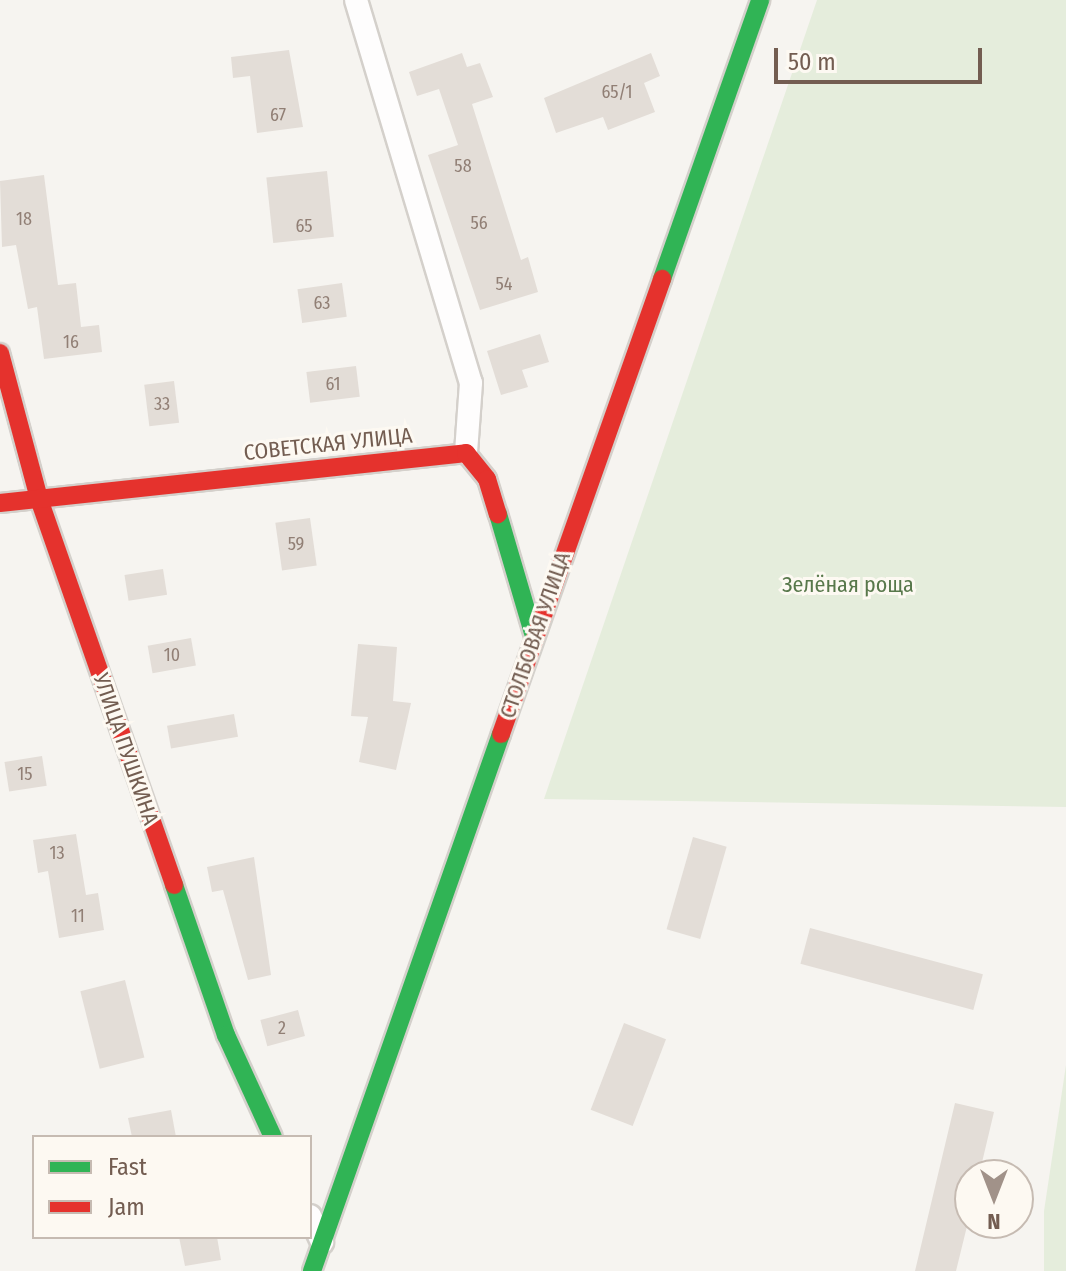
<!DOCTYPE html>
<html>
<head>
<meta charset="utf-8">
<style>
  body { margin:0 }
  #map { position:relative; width:1066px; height:1271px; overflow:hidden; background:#f6f4f0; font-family:"Fira Sans Condensed",sans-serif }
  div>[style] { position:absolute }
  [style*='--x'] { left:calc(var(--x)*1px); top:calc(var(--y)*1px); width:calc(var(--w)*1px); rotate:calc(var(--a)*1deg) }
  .green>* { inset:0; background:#e5eddc }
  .building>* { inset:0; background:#e3ddd7; transform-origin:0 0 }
  .roads { filter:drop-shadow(2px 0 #d4d0cb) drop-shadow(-2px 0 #d4d0cb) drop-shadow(0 2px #d4d0cb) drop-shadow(0 -2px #d4d0cb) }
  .street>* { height:22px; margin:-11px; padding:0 11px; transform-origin:11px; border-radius:11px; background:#fefdfd }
  .fast>* { height:18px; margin:-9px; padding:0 9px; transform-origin:9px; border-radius:9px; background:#30b455 }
  .jam>* { height:18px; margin:-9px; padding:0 9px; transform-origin:9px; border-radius:9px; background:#e5322d }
  span { translate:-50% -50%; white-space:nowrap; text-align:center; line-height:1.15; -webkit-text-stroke:6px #fdf9f2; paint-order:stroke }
  .number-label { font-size:18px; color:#917f75 }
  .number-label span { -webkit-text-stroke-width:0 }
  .street-label { font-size:22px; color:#735d51 }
  .park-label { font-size:22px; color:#58784b }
  .legend { position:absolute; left:32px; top:1135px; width:280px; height:104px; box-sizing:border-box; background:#fdf9f2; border:2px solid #c6bbb2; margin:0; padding:10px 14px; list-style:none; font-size:24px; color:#735d51 }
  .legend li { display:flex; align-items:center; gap:16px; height:40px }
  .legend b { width:40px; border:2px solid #c6bbb2 }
  .north { position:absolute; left:954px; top:1159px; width:80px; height:80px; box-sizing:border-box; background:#fdf9f2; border:2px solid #c6bbb2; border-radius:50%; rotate:180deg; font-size:22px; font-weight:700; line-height:32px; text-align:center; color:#735d51 }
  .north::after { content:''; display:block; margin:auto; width:28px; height:36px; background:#a19289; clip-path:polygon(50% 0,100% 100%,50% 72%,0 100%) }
  .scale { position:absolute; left:774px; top:48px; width:208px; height:36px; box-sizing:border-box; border:4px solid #735d51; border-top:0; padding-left:10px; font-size:24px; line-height:28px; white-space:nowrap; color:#735d51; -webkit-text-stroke:6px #fdf9f2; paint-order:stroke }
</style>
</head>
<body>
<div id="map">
  <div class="green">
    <i style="clip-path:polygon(817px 0,1066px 0,1066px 807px,544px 799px)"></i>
    <i style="clip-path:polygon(1066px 1065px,1066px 1271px,1044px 1271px,1044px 1211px)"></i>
  </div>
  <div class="building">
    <i style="clip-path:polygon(289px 50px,303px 127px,257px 133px,250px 76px,233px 78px,231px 57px)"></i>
    <i style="clip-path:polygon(462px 53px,467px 67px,480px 63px,493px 97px,472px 104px,521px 260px,528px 257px,538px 292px,480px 310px,428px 155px,458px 145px,439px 89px,417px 96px,409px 72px)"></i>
    <i style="clip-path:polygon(651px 53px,660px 76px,644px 83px,655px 112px,608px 130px,603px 117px,556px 133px,544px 98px)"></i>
    <i style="left:327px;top:171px;width:66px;height:61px;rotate:84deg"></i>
    <i style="clip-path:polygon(44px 175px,58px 285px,76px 283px,81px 327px,99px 325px,102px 352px,44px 359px,37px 307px,28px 309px,16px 245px,2px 247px,0 181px)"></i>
    <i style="left:342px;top:283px;width:34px;height:45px;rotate:82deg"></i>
    <i style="clip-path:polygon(540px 334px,549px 362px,522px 370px,528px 387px,501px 395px,487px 351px)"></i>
    <i style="left:356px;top:366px;width:31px;height:50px;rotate:83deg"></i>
    <i style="left:174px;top:381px;width:42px;height:30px;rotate:83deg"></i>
    <i style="left:310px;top:518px;width:48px;height:35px;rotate:82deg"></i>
    <i style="left:163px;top:569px;width:26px;height:39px;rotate:81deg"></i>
    <i style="left:191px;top:638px;width:28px;height:44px;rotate:80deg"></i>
    <i style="clip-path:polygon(358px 644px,397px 647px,393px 701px,411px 703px,396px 770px,359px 762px,368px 717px,351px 716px)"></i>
    <i style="left:234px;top:714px;width:23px;height:68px;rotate:80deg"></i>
    <i style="left:42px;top:756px;width:30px;height:38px;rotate:81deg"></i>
    <i style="clip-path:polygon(76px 834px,86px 895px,98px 893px,104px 930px,59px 938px,48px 871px,38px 873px,33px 840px)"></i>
    <i style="left:693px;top:837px;width:35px;height:96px;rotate:16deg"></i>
    <i style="clip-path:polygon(254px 857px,271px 975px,248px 980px,223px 890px,212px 892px,207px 867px)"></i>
    <i style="left:810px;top:928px;width:179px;height:37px;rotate:15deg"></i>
    <i style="left:125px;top:980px;width:80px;height:46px;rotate:76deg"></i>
    <i style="left:298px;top:1010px;width:27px;height:39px;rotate:75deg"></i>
    <i style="left:624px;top:1023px;width:45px;height:93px;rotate:21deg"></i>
    <i style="clip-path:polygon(955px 1103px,994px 1112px,979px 1175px,970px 1175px,970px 1214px,956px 1271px,915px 1271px)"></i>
    <i style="clip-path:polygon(171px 1110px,176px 1137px,132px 1137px,128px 1118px)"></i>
    <i style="clip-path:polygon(179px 1237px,217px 1237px,221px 1260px,185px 1266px)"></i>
  </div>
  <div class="roads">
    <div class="street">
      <i style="--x:356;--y:0;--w:400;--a:73.3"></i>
      <i style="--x:471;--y:383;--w:70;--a:94.1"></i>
      <i style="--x:310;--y:1216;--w:29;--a:65"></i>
    </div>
    <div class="fast">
      <i style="--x:662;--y:279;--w:296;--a:-70.6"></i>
      <i style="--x:498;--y:514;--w:127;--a:73.6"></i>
      <i style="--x:174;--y:885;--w:159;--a:70.9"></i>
      <i style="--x:226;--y:1035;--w:112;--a:65.3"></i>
      <i style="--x:312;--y:1271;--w:569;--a:-70.61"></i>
    </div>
    <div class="jam">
      <i style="--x:0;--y:353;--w:151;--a:75"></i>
      <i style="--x:39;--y:499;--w:409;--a:70.7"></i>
      <i style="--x:0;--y:503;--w:469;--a:-6.1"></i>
      <i style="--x:466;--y:453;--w:33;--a:51"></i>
      <i style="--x:487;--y:479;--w:37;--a:73"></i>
      <i style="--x:501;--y:734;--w:483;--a:-70.5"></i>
    </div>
  </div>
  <div class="number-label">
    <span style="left:617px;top:92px">65/1</span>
    <span style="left:278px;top:115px">67</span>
    <span style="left:463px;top:166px">58</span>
    <span style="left:24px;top:219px">18</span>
    <span style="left:479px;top:223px">56</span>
    <span style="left:304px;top:226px">65</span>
    <span style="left:504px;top:284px">54</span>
    <span style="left:322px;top:303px">63</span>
    <span style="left:71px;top:342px">16</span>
    <span style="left:333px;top:384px">61</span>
    <span style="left:162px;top:404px">33</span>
    <span style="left:296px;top:544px">59</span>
    <span style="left:172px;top:655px">10</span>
    <span style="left:25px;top:774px">15</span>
    <span style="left:57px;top:853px">13</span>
    <span style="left:78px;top:916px">11</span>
    <span style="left:282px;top:1028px">2</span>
  </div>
  <div class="street-label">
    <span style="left:328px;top:444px;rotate:-6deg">СОВЕТСКАЯ УЛИЦА</span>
    <span style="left:535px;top:635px;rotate:-71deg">СТОЛБОВАЯ УЛИЦА</span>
    <span style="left:126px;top:749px;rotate:71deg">УЛИЦА ПУШКИНА</span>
  </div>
  <div class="park-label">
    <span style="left:848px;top:585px">Зелёная роща</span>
  </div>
  <ul class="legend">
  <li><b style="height:10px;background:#30b455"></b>Fast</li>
  <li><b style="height:10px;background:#e5322d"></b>Jam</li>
  </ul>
  <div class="north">N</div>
  <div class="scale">50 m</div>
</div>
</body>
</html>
